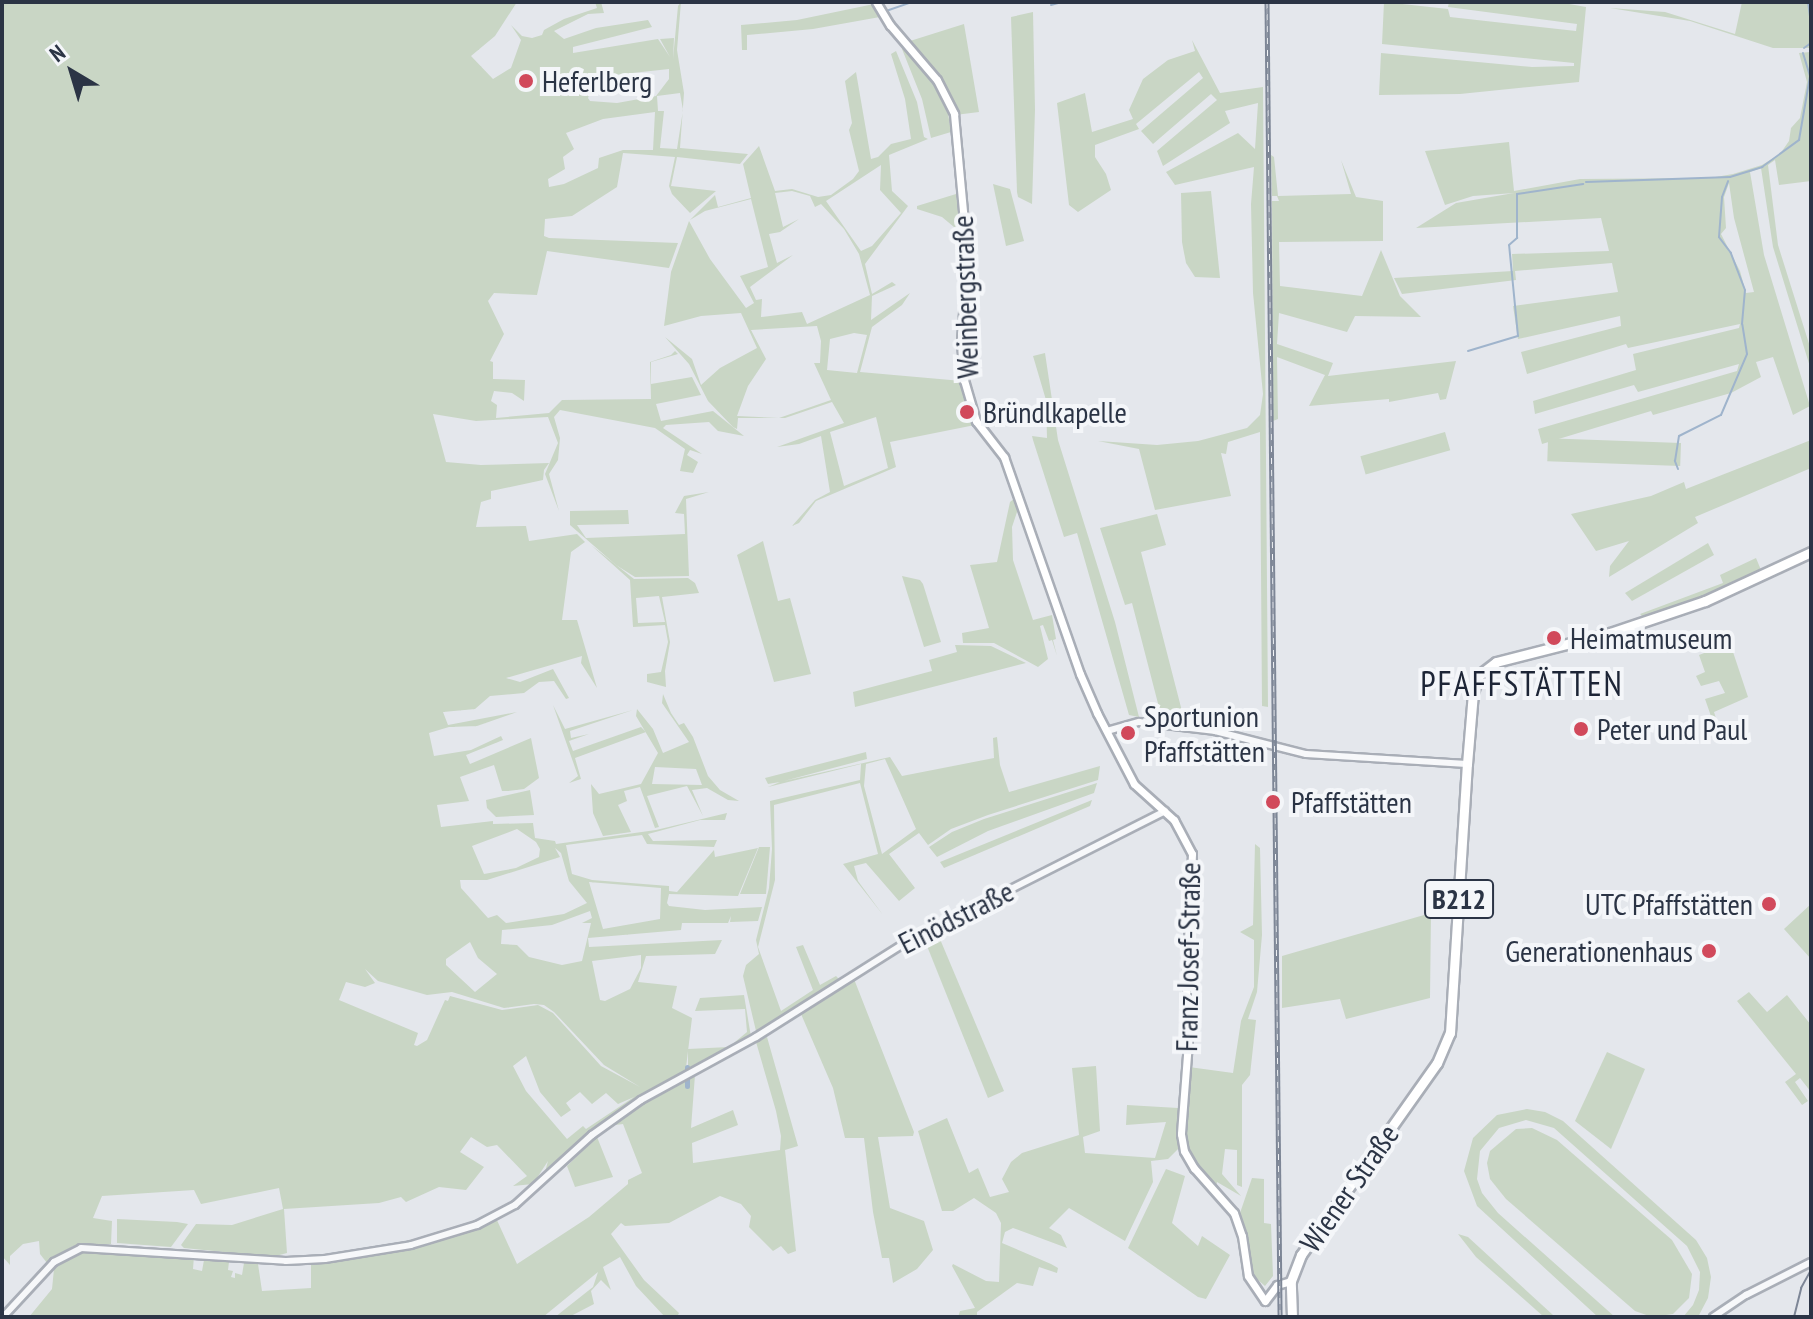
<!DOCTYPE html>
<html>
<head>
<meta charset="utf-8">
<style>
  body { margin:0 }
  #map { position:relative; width:1813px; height:1319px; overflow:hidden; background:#e4e7ec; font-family:"PT Sans Narrow",sans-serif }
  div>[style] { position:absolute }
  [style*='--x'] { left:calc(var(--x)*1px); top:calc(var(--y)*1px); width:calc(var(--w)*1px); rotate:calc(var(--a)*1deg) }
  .green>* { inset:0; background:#c9d6c5; transform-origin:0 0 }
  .stream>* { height:2px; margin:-1px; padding:0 1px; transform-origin:1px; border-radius:1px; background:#9fb4cc }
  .canal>* { height:5px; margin:-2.5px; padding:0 2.5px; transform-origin:2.5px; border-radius:2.5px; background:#9fb4cc }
  .roads { filter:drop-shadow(2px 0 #a9aeb7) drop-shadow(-2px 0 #a9aeb7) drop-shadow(0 2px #a9aeb7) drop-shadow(0 -2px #a9aeb7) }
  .tertiary>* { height:6px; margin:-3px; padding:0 3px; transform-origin:3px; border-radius:3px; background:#f7f8fa }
  .secondary>* { height:7px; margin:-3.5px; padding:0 3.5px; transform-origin:3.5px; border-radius:3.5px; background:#fff }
  .primary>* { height:9px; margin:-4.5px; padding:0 4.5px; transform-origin:4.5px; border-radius:4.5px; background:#fff }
  .tram>* { height:2px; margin:-1px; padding:0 1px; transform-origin:1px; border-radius:1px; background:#7d8696 }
  .rail>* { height:5px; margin-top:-2.5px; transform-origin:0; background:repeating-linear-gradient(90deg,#f4f6f9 0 6px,#7d8696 0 12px); box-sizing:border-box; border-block:2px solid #7d8696 }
  .dots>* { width:22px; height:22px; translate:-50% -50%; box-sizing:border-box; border:4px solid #f4f6f9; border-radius:50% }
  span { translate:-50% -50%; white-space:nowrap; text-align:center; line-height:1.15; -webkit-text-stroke:8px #f4f6f9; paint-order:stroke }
  .shield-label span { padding:2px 6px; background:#f4f6f9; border:2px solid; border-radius:6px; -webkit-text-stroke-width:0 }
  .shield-label { font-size:28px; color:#2b3445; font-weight:700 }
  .poi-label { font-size:30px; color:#2b3445 }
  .left { translate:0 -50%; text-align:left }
  .right { translate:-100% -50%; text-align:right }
  .street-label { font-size:30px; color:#2b3445 }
  .quarter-label { font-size:34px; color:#1d2536; letter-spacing:2px }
  .frame { position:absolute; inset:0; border:4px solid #2b3445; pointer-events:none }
  .north { position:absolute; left:32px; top:32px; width:80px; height:80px; -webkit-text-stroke:6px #f4f6f9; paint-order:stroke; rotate:322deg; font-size:22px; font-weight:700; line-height:32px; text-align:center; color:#2b3445 }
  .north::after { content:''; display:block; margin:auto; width:28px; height:36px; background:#2b3445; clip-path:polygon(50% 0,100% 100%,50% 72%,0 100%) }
</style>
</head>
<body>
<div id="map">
  <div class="green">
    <i style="clip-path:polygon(evenodd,2px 2px,517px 2px,495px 36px,471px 56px,493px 79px,511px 68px,521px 40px,511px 25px,522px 36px,532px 38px,542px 35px,544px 30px,564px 19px,597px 8px,595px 2px,601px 2px,604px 13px,588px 14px,554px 31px,564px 39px,596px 28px,648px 20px,652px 27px,573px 47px,573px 53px,658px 39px,670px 57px,660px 39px,674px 38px,673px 59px,678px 6px,681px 2px,677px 50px,684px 93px,680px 148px,748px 154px,740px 164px,677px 157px,671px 186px,716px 191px,690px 213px,672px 194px,669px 186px,675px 157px,623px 153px,617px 187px,572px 216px,545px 219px,544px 236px,549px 238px,678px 243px,669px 268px,547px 251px,537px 295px,494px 293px,488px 301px,504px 334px,490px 361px,493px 362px,493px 379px,525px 380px,524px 401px,512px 393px,494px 391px,491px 401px,497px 405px,496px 418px,549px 413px,562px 400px,651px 399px,650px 362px,671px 355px,675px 351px,678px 354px,651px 362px,651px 384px,692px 377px,701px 395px,656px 404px,661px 421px,713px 411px,744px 436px,718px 431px,709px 422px,666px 425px,663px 428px,702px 454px,690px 450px,687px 455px,698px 462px,693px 473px,680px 471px,685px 449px,655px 428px,560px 410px,554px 417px,560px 438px,558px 460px,549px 474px,559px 511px,545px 474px,558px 443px,548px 417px,476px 421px,433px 414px,446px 462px,481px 465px,549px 463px,544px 470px,543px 480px,491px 491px,491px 499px,481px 502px,476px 527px,526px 526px,529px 541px,577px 534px,585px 542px,571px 552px,562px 620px,577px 620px,597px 688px,581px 663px,582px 656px,506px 678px,520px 682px,553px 669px,569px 698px,566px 699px,554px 681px,539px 682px,524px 693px,490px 696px,475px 709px,443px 712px,448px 725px,517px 712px,477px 726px,449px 727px,429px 733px,434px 756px,471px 750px,501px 736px,503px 740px,466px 755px,470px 764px,531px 738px,539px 778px,524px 789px,507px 791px,502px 791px,494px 765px,460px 777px,469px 801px,437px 805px,441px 827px,493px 821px,493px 824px,533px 823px,535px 838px,555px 841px,556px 844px,656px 830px,727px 813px,725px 820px,700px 820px,648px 834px,653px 841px,717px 840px,714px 847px,647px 844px,642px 835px,566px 845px,572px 874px,592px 880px,669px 886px,669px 891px,677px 892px,714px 850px,715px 857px,758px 848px,738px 896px,669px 894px,667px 903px,669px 906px,705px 910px,762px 907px,758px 921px,730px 922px,731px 916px,728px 923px,682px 923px,681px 930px,588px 938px,589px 947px,722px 940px,715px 954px,646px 956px,638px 982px,677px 986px,672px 1008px,692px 1018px,685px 1076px,603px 1123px,545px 1172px,548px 1161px,533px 1184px,513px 1186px,527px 1176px,497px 1145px,487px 1147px,471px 1137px,460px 1152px,484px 1167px,466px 1190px,439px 1187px,406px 1202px,401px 1197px,379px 1203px,284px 1209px,287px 1253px,272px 1257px,184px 1248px,181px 1245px,196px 1224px,232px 1225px,283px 1209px,279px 1188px,201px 1204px,194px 1190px,102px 1196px,93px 1218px,112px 1221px,111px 1244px,73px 1246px,47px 1263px,40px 1254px,39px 1241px,23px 1244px,10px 1256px,10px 1265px,2px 1256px,2px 2px,669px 69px,669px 79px,656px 96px,617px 103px,590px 101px,588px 98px,596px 77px,669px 69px,2px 2px,680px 93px,683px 110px,677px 149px,660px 148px,664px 111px,658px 111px,657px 96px,680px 93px,2px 2px,655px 112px,653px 150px,623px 150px,599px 158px,598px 168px,564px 184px,549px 187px,548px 179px,565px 169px,563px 157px,574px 149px,566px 133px,603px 119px,655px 112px,2px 2px,517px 829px,536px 842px,540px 849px,539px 857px,516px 868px,484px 874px,472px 846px,517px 829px,2px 2px,555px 848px,561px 853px,569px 881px,587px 903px,564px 914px,506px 923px,497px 915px,488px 918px,461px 888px,460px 880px,487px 880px,560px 857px,555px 848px,2px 2px,589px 882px,661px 888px,660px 919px,603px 929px,589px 882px,2px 2px,590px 911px,592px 918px,582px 923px,591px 923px,582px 961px,562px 965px,529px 957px,517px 945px,501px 944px,502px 930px,552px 925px,590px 911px,2px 2px,470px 942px,478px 958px,497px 974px,475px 992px,446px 965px,446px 959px,470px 942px,2px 2px,641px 955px,641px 968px,630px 989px,605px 1001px,600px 1000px,592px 961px,641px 955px,2px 2px,365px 969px,378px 981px,427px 995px,452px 992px,504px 1008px,534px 1004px,544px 1005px,554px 1012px,604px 1065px,640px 1087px,601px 1066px,553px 1013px,538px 1005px,502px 1010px,450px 996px,448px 1001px,445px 1000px,427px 1040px,417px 1046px,414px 1045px,418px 1033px,339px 1000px,346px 982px,365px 987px,375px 983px,365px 969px,2px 2px,526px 1056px,540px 1092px,561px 1117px,571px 1110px,566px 1103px,580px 1092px,592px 1104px,606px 1093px,618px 1104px,634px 1097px,586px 1129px,583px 1126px,567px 1139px,526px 1091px,513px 1066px,526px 1056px)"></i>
    <i style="clip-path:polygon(1384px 2px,1448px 9px,1450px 17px,1576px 31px,1577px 24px,1448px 7px,1449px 2px,1558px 2px,1586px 7px,1579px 82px,1460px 94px,1379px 95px,1381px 53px,1532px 67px,1574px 66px,1574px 63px,1382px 44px)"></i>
    <i style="clip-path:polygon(1742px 2px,1811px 2px,1811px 48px,1773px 48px,1690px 21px,1610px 8px,1665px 12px,1735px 34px)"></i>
    <i style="clip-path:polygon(874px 4px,880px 17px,813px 29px,747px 35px,747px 50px,742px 50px,741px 25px,797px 20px)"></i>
    <i style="clip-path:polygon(1033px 12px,1035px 110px,1032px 204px,1018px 197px,1017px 192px,1011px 17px)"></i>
    <i style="clip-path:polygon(964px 24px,979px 112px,955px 115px,946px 89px,910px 41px)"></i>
    <i style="clip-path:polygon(1192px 40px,1220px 93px,1263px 87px,1268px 707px,1262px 706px,1260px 432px,1228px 442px,1226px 454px,1221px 453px,1231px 496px,1155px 510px,1139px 449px,1098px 441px,1157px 445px,1198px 441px,1247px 428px,1260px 415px,1263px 394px,1253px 293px,1251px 204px,1254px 167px,1175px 185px,1166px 172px,1238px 133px,1255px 149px,1258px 103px,1225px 111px,1230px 123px,1163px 166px,1157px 151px,1217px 100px,1211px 94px,1153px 144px,1141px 131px,1203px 78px,1199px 72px,1136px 124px,1139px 129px,1095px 145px,1095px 157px,1106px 174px,1111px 190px,1078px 212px,1069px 205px,1057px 103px,1085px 93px,1092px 132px,1133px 119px,1129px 110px,1143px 79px,1168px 60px,1195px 51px)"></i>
    <i style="clip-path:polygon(905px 46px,934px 81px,947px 107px,951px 132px,931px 138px,922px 99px,902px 49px)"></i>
    <i style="clip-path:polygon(evenodd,896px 51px,917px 102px,924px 137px,928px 139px,889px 155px,892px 191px,908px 206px,865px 264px,872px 294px,892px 282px,896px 285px,872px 296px,871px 320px,910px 293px,902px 305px,872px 327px,860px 372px,962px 381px,975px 425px,890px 442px,896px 467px,816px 501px,799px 523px,792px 526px,815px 500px,830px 492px,821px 436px,799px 444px,777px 447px,844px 423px,832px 402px,785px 418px,738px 418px,737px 429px,733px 427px,708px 401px,689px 364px,665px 337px,692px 359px,701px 385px,720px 368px,757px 348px,741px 313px,701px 316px,664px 326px,671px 272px,689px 221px,710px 259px,746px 308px,754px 303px,740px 276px,768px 267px,751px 199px,705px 211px,690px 220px,715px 195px,718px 207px,751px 198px,743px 164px,759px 146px,775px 191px,792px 189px,818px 197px,831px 195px,853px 179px,859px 171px,849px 130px,852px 123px,845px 81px,856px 72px,871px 159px,878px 157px,891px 144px,911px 139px,905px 99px,891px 54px,896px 51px,881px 165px,880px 190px,901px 213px,872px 246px,861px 251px,826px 201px,881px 165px,896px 51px,792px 191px,810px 196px,815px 207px,821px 204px,844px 229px,859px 254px,870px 295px,807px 324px,802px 312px,761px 317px,762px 299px,756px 300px,750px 287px,793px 255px,777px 263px,769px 234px,780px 232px,799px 219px,783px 227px,775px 193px,792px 191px,896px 51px,817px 326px,821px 341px,820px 363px,814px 363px,831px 400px,779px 418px,737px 416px,748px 386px,766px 359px,751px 330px,817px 326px,896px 51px,854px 333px,867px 335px,857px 373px,827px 370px,830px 339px,854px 333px,896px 51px,876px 417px,888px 468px,844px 486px,830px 432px,876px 417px)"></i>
    <i style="clip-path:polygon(evenodd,1810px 52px,1811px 181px,1779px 185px,1775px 160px,1768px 165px,1778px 245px,1811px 350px,1811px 370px,1773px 247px,1761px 168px,1750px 172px,1764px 255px,1810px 406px,1793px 415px,1773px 357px,1756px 362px,1761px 377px,1731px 393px,1653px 415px,1651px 411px,1542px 444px,1538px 429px,1737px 371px,1739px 364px,1638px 392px,1634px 385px,1535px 414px,1533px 401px,1636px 370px,1633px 354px,1739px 328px,1740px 324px,1628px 348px,1626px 344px,1527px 374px,1521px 352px,1621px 326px,1620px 316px,1518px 339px,1513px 306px,1618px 292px,1612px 263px,1515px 271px,1516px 280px,1402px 294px,1394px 278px,1513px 271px,1512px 254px,1609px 251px,1601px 218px,1416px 228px,1456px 203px,1514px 193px,1473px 196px,1445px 205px,1425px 151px,1509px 142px,1514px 191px,1580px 179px,1710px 178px,1733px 174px,1762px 165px,1780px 154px,1789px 141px,1791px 128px,1800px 118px,1807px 82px,1799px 53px,1810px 52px,1729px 183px,1734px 218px,1754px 292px,1746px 293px,1740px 271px,1721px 234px,1726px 228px,1724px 197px,1729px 183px)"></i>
    <i style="clip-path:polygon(1271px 155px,1274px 157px,1278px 196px,1351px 194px,1341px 160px,1356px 197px,1383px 201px,1383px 241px,1279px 242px,1280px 286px,1362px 296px,1381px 250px,1400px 296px,1421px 317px,1355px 316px,1347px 332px,1279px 313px,1277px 344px,1333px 363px,1328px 376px,1456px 361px,1446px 399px,1440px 400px,1438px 393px,1389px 402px,1389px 399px,1309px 406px,1325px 375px,1277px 357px,1278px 419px,1273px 421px,1272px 201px,1279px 201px,1277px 196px,1272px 196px)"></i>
    <i style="clip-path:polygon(993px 184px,1010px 189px,1024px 241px,1006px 246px)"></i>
    <i style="clip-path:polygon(1211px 191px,1220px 278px,1195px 277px,1186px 263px,1182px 242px,1181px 193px)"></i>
    <i style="clip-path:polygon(956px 194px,960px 226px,954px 227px,942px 217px,917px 209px,917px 206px)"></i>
    <i style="clip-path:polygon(1045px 353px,1058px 440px,1115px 622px,1139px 717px,1129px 715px,1077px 533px,1064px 537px,1033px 440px,1032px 436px,1047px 438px,1046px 400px,1033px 356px)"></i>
    <i style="left:1445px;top:432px;width:19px;height:88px;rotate:74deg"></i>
    <i style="clip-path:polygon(1811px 440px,1811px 468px,1695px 517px,1698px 523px,1609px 577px,1610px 566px,1629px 541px,1596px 551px,1571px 514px,1651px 496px,1684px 482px,1686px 489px)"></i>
    <i style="left:1681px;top:443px;width:23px;height:133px;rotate:92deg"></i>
    <i style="clip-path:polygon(709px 492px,686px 499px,689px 576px,635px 577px,616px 565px,570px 525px,570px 511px,628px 510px,629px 524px,577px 525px,586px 538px,685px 534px,684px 514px,675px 513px,684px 496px)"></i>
    <i style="clip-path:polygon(1015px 498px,1018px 509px,1012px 527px,1013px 560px,1033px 620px,1052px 615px,1056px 639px,1053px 640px,1057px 656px,1052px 640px,1049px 641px,1043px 625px,1040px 626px,1048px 659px,1038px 667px,994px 643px,963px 643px,962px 633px,989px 628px,970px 565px,997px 562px,1010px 502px)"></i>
    <i style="clip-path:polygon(1157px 514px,1166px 545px,1141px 552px,1184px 719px,1162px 719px,1132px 603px,1125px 605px,1100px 528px)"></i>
    <i style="clip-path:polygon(763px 541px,778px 601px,790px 598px,811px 674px,774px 682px,737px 555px)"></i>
    <i style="clip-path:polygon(1708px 543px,1714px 555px,1632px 601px,1625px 593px)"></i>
    <i style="clip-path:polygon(evenodd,591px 545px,634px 579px,688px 578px,695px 583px,699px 593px,662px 597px,670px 642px,665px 671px,666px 687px,647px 682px,647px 674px,661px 672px,668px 642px,665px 625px,633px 627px,630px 580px,591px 545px,659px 596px,665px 622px,638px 623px,636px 598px,659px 596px)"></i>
    <i style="clip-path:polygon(1756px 558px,1761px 570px,1706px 596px,1645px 619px,1640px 614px,1723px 583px,1720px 575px)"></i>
    <i style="clip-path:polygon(902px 576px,920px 580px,923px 584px,941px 642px,924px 647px)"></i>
    <i style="clip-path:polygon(1730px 643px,1748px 697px,1714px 712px,1722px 737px,1719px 739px,1705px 699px,1725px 693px,1719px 681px,1701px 686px,1696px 676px,1705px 672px,1699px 655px)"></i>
    <i style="clip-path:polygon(955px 645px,991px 646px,1026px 663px,855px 707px,853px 692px,932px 671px,929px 660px,957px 652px)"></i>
    <i style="clip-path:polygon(evenodd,663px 694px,671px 713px,679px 725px,684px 723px,693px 737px,708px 776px,720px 790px,739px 801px,728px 800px,707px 788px,692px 790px,703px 816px,687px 786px,647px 796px,659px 827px,655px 828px,640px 787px,624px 791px,627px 801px,618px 805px,631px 832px,603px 836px,593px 813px,591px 784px,599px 794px,641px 784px,658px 753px,636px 716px,637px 709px,653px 729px,663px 753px,689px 742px,662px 703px,663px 694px,655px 767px,696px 769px,702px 785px,652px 784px,655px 767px)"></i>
    <i style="clip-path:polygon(553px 705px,565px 729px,633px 710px,570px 731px,571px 738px,589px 734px,569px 741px,573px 751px,641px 727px,646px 732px,575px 758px,581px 779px,569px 783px,578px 776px)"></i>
    <i style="clip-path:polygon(evenodd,997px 737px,1000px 765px,1009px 792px,1100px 766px,1098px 780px,988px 815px,951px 829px,928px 845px,919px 833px,889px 854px,915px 888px,899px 901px,866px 863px,854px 866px,858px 881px,883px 915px,843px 864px,878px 854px,860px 783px,774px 805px,775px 880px,758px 947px,781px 1011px,813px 990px,796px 947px,803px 945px,820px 985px,836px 976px,839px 979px,756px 1031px,743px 976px,746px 965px,759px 954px,756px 940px,769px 888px,772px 849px,770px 801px,860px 780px,861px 764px,768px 787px,780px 782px,768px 784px,765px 778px,866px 752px,867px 759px,784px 781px,890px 757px,902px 776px,994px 758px,993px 738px,997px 737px,885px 759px,916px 829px,882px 854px,864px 786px,866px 764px,885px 759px)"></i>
    <i style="clip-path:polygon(1097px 783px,1094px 793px,988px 831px,937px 857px,929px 847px,952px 832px,984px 819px)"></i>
    <i style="clip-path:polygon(530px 790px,534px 815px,496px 817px,487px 808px,486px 800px)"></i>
    <i style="clip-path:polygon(1092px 800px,1090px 806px,944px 868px,940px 862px)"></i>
    <i style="clip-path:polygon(1255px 844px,1260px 848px,1262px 935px,1257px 992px,1248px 1019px,1256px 1020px,1250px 1075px,1242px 1085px,1242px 1187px,1237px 1185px,1237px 1150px,1225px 1149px,1222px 1174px,1241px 1196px,1217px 1182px,1216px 1188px,1191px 1156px,1183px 1126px,1189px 1067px,1233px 1073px,1241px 1021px,1254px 987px,1254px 940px,1240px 932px,1253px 925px)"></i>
    <i style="clip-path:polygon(759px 847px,770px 847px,766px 894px,740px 894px)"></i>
    <i style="clip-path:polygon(1811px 904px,1811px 959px,1784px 929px)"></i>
    <i style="clip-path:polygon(1431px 913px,1430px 998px,1346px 1019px,1340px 999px,1282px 1008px,1282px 956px)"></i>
    <i style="clip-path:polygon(937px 932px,1004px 1091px,988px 1098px,923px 936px)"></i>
    <i style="clip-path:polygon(854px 979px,914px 1132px,913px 1136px,878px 1137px,890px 1208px,924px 1221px,933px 1250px,917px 1269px,893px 1283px,889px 1258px,882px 1258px,873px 1212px,864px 1138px,845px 1138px,833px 1088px,801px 1014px)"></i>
    <i style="clip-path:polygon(1749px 992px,1767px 1012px,1787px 995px,1811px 1025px,1811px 1092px,1800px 1078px,1795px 1082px,1808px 1101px,1802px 1105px,1785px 1082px,1796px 1074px,1737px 1001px)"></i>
    <i style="clip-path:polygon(744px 995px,751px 1037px,688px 1072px,688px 1049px,729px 1047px,747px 1032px,745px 1009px,695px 1011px,700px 998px)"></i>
    <i style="clip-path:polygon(767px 1037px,798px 1146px,785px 1150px,796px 1251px,788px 1254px,781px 1246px,773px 1251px,749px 1227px,751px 1216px,741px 1204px,720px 1196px,669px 1223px,625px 1226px,621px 1223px,611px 1234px,644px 1280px,679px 1313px,677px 1317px,665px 1317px,636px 1286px,620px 1257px,603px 1267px,611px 1290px,601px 1280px,591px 1291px,594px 1304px,569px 1317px,555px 1317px,593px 1287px,598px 1272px,543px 1317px,29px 1317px,52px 1289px,54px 1269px,64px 1259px,86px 1251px,194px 1256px,193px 1269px,202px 1271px,204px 1260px,229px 1262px,228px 1270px,233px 1271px,231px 1277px,235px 1278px,235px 1273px,242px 1275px,244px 1263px,258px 1264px,262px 1291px,311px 1288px,311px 1264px,356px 1259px,444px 1240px,496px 1218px,517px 1264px,589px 1217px,628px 1184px,628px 1180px,642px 1173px,623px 1124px,615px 1125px,617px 1119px,695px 1075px,691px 1128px,733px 1110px,738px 1125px,692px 1143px,693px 1163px,780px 1150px,781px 1136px,776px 1111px,756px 1042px)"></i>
    <i style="clip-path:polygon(1607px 1052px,1645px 1069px,1611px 1149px,1575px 1121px)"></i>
    <i style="clip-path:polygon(1096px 1066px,1100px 1131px,1083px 1137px,1085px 1153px,1155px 1158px,1166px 1122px,1126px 1125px,1127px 1105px,1178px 1108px,1180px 1147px,1168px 1159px,1151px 1161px,1153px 1182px,1125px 1241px,1069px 1208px,1049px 1228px,1061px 1235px,1067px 1248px,1013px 1228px,1005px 1232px,1002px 1243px,1051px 1264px,1058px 1268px,1057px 1273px,1039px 1267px,1033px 1286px,1017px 1283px,977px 1312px,977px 1317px,958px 1317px,960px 1311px,975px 1308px,952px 1266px,953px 1264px,986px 1281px,999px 1282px,1001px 1223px,996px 1213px,974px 1198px,953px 1211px,942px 1211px,918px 1131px,947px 1118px,969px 1173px,978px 1168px,990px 1197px,1009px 1192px,1002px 1179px,1011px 1162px,1022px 1153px,1079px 1135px,1072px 1068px)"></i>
    <i style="clip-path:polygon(1527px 1109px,1545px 1112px,1563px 1121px,1696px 1240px,1707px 1258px,1711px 1277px,1708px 1298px,1698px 1317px,1683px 1317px,1693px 1305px,1699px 1290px,1700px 1272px,1687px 1246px,1554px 1128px,1526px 1120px,1499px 1128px,1480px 1151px,1477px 1179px,1482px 1193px,1498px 1213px,1615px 1317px,1598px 1317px,1477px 1206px,1464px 1171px,1473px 1138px,1497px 1115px)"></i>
    <i style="clip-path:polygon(1532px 1128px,1557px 1140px,1672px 1240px,1692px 1274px,1689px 1298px,1673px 1314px,1652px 1317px,1635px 1311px,1506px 1199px,1490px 1179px,1487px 1163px,1490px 1151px,1516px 1129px)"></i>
    <i style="clip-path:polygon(597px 1137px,613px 1177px,575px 1187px,567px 1166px)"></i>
    <i style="clip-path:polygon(1166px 1169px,1185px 1176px,1172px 1223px,1198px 1246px,1202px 1236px,1230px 1255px,1206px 1299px,1198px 1297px,1128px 1248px)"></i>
    <i style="clip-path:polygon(1252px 1178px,1264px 1179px,1264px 1223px,1271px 1224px,1273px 1276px,1265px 1286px,1250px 1273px,1240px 1213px)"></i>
    <i style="clip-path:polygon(117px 1219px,177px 1222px,188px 1224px,171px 1247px,117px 1243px)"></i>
    <i style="clip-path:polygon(1458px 1234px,1468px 1237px,1553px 1315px,1544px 1317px,1476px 1257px)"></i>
  </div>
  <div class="stream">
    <i style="--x:1808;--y:2;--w:21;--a:82"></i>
    <i style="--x:1051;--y:5;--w:11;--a:-15"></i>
    <i style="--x:886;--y:11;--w:28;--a:-19"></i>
    <i style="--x:1804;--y:48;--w:9;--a:-36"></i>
    <i style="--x:1586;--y:182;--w:144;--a:-2"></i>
    <i style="--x:1730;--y:177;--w:34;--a:-17"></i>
    <i style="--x:1762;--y:167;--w:46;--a:-36.1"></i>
    <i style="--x:1799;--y:140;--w:65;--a:-80.2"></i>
    <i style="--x:1810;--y:76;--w:24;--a:-107"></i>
    <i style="--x:1468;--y:351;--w:52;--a:-16.7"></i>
    <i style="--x:1518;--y:336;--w:91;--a:-95.6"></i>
    <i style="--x:1509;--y:245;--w:11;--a:-41"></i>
    <i style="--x:1517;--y:238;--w:44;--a:-90"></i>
    <i style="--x:1517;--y:194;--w:67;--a:-8.6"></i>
    <i style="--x:1678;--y:469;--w:9;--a:-111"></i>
    <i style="--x:1675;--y:461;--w:25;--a:-81"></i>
    <i style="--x:1679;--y:436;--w:47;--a:-26.6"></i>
    <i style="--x:1721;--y:415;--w:66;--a:-66.9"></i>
    <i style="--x:1747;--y:354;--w:30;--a:-99"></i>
    <i style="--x:1742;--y:324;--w:34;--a:-85"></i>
    <i style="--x:1745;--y:290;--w:40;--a:-111"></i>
    <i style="--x:1731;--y:253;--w:20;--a:-127"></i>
    <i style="--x:1719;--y:237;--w:40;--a:-85.7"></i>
    <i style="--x:1722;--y:197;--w:17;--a:-69"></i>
  </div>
  <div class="canal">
    <i style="--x:687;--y:1086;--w:19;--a:-90"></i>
  </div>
  <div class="roads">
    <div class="tertiary">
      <i style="--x:1107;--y:731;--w:33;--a:-16"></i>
      <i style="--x:1139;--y:722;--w:77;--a:6.8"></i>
      <i style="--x:1215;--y:731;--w:94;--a:14.2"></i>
      <i style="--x:1306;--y:754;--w:161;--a:3.6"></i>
      <i style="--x:3;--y:1317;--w:75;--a:-47.2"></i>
      <i style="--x:54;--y:1262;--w:30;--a:-27"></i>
      <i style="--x:81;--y:1248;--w:205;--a:3.6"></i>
      <i style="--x:286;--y:1261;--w:39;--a:-3"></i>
      <i style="--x:325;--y:1259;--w:87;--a:-9.2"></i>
      <i style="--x:411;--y:1245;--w:69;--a:-16.9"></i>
      <i style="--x:477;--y:1225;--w:43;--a:-27.8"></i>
      <i style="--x:515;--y:1205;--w:104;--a:-42.3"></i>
      <i style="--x:592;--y:1135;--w:60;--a:-35.5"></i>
      <i style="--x:641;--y:1100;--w:131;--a:-28.7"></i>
      <i style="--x:756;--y:1037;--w:180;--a:-32.3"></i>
      <i style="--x:908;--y:941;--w:288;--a:-26.8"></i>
      <i style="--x:1713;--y:1317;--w:40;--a:-34"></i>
      <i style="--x:1746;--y:1295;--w:73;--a:-26.9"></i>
    </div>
    <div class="secondary">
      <i style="--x:876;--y:2;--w:27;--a:59"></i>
      <i style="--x:890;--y:25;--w:72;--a:49.5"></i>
      <i style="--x:937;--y:80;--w:38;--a:63"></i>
      <i style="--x:954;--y:114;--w:141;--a:84.7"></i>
      <i style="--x:967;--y:254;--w:87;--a:93.9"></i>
      <i style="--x:961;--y:341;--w:39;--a:86"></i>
      <i style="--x:964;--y:380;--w:43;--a:73.7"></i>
      <i style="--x:976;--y:421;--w:46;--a:52.1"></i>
      <i style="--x:1004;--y:457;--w:230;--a:70.7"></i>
      <i style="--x:1080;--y:674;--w:43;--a:66.4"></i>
      <i style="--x:1097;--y:713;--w:80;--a:62.5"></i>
      <i style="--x:1134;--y:784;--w:54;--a:42"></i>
      <i style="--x:1174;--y:820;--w:38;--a:62"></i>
      <i style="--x:1192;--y:854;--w:134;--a:92.6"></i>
      <i style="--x:1186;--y:988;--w:54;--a:87.9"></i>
      <i style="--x:1188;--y:1042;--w:92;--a:94.4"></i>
      <i style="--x:1181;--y:1134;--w:17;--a:80"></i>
      <i style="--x:1184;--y:1151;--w:20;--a:60"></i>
      <i style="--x:1194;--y:1168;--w:60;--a:48.4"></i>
      <i style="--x:1234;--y:1213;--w:24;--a:71"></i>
      <i style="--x:1242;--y:1236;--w:40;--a:81.5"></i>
      <i style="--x:1248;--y:1276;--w:30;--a:56"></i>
      <i style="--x:1265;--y:1301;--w:20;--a:-53"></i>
      <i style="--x:1277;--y:1285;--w:15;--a:-16"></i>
    </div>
    <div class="primary">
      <i style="--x:1292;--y:1317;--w:36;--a:-92"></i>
      <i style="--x:1291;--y:1281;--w:28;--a:-69"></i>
      <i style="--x:1301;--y:1255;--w:235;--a:-54.7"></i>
      <i style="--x:1437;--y:1063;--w:33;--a:-67"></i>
      <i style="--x:1450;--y:1033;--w:270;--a:-86.4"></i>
      <i style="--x:1467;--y:764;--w:72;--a:-85.2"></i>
      <i style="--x:1473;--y:692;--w:18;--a:-71"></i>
      <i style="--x:1479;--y:675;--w:21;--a:-37"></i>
      <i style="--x:1496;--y:662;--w:118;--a:-14.3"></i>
      <i style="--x:1610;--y:633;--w:100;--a:-18.6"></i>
      <i style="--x:1705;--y:601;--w:117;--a:-24.8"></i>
    </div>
  </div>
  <div class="tram">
    <i style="--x:1794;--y:1317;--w:30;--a:-76"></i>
    <i style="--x:1801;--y:1288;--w:21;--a:-61"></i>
  </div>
  <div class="rail">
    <i style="--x:1267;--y:2;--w:1315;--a:89.43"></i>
  </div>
  <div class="dots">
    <i style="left:526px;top:81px;background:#d1495b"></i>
    <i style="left:967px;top:412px;background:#d1495b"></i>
    <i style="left:1554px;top:638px;background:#d1495b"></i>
    <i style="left:1581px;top:729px;background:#d1495b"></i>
    <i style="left:1128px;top:733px;background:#d1495b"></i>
    <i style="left:1273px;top:802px;background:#d1495b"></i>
    <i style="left:1769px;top:904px;background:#d1495b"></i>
    <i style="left:1709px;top:951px;background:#d1495b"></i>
  </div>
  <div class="shield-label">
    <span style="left:1459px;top:899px">B212</span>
  </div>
  <div class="poi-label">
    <span class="left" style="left:542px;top:81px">Heferlberg</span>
    <span class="left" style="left:983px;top:412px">Bründlkapelle</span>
    <span class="left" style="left:1570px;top:638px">Heimatmuseum</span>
    <span class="left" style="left:1144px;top:733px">Sportunion<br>Pfaffstätten</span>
    <span class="left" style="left:1597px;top:729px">Peter und Paul</span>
    <span class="left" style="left:1291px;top:802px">Pfaffstätten</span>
    <span class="right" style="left:1753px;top:904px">UTC Pfaffstätten</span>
    <span class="right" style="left:1693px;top:951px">Generationenhaus</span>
  </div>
  <div class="street-label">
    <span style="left:965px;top:297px;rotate:-92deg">Weinbergstraße</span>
    <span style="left:956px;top:917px;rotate:-27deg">Einödstraße</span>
    <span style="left:1188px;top:957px;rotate:-89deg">Franz Josef-Straße</span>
    <span style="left:1349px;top:1188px;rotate:-55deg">Wiener Straße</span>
  </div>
  <div class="quarter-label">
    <span style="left:1522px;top:684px">PFAFFSTÄTTEN</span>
  </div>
  <div class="frame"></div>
  <div class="north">N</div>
</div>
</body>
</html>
